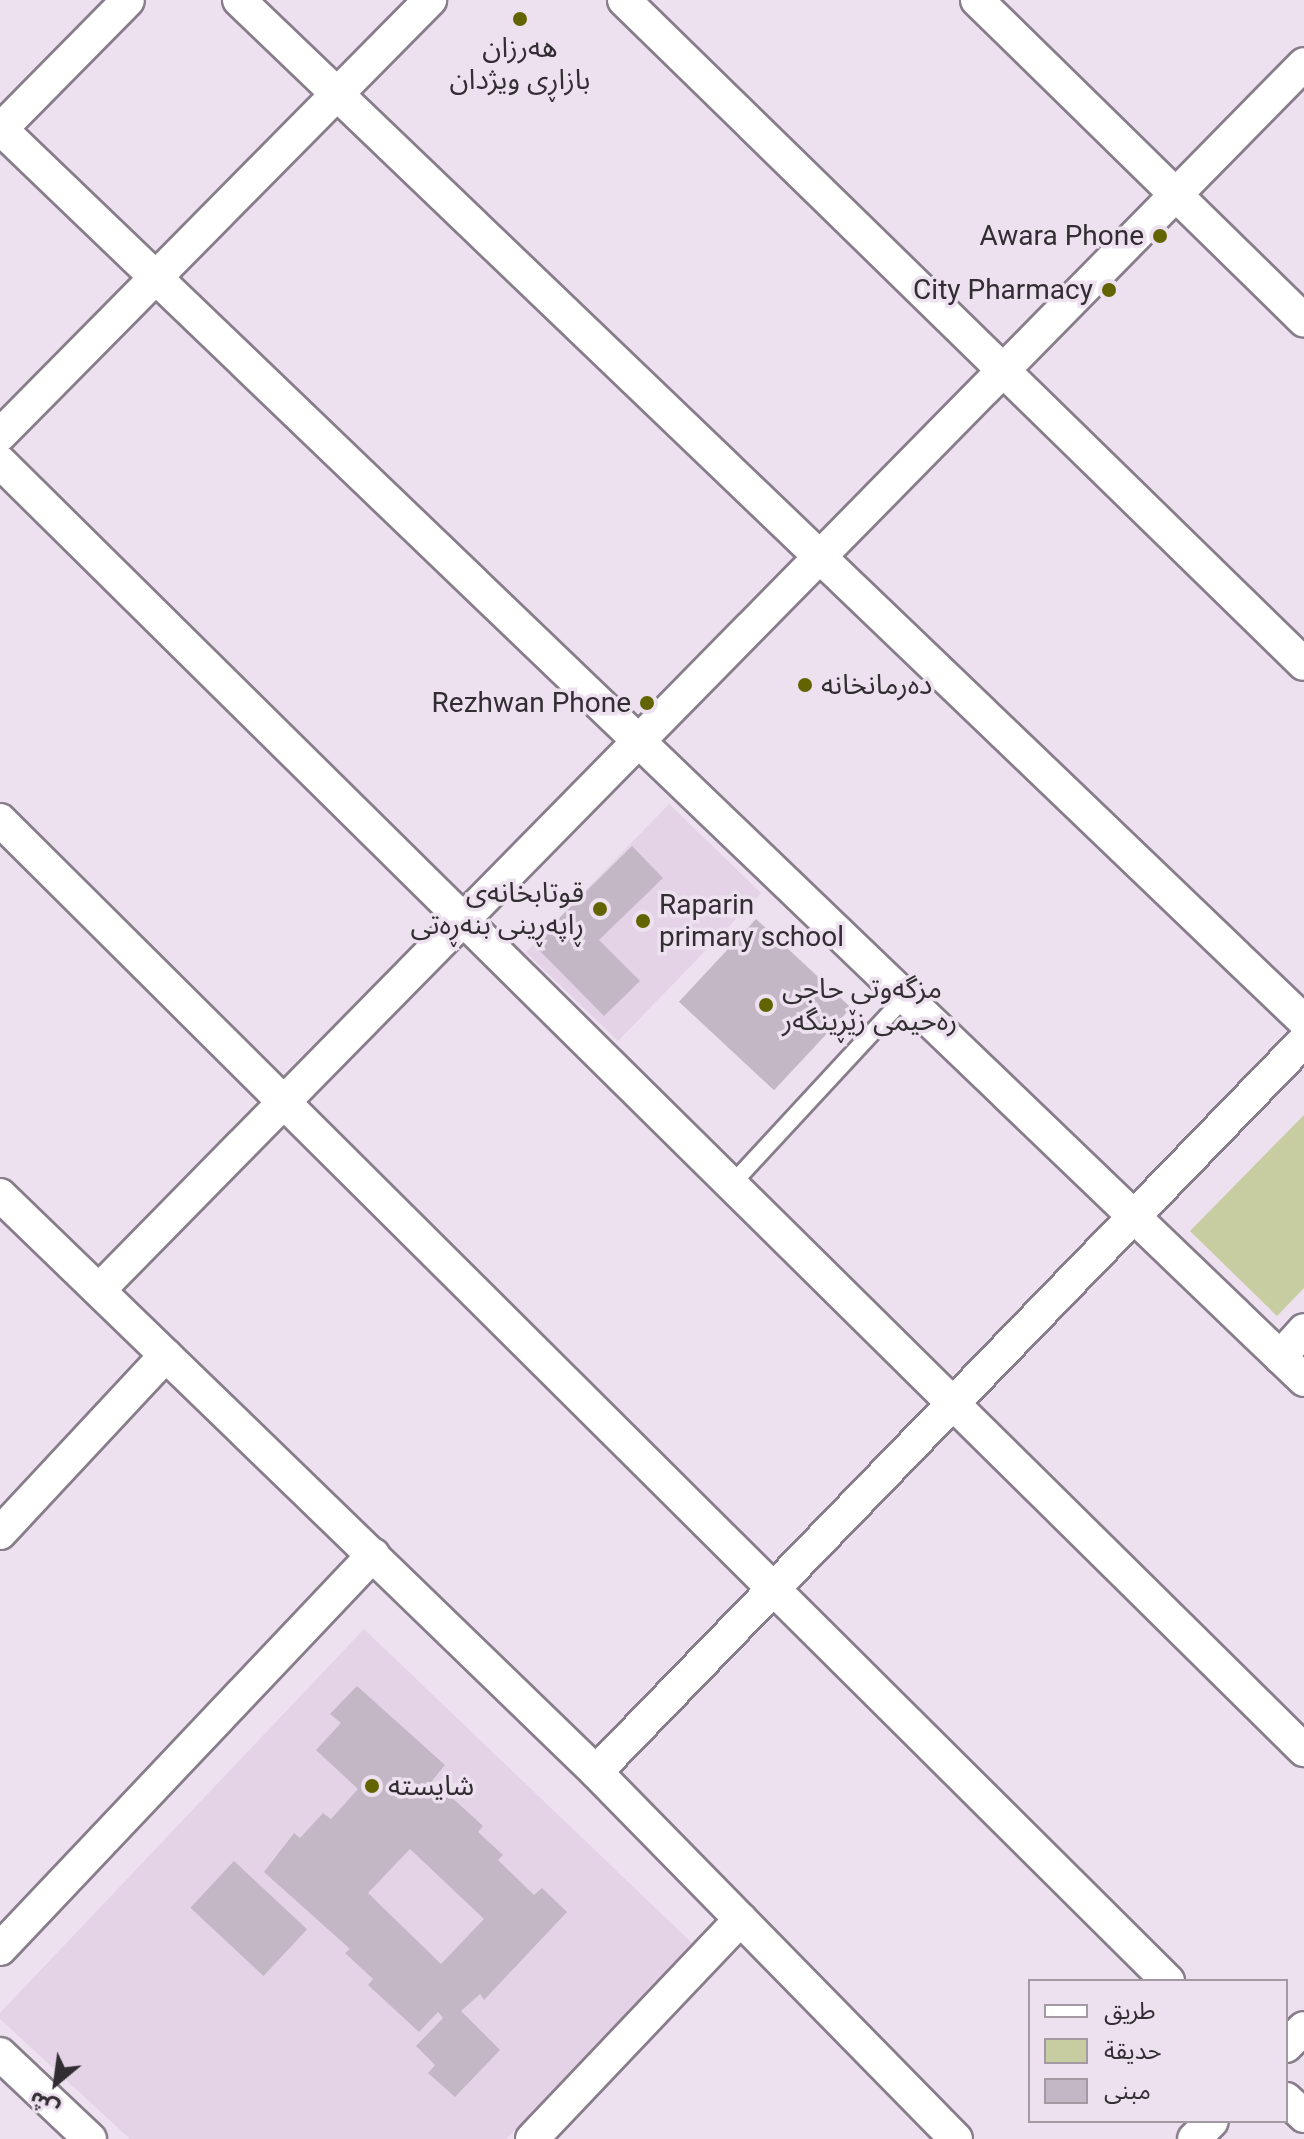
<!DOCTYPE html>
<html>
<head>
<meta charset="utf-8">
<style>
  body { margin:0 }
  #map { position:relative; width:1304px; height:2139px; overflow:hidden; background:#ede1ef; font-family:Roboto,"Noto Sans Arabic",sans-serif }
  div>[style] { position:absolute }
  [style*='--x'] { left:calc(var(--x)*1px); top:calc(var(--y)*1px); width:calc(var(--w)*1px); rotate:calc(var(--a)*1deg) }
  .built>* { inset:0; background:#e4d3e7; transform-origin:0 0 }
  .green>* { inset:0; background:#c8cca1 }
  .building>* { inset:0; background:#c3b7c5; transform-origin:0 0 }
  .roads { filter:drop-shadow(2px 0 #887d8a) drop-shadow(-2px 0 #887d8a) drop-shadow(0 2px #887d8a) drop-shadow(0 -2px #887d8a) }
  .lane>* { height:16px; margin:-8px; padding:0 8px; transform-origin:8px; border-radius:8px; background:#fff }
  .street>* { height:32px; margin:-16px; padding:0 16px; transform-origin:16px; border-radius:16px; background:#fff }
  .dots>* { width:22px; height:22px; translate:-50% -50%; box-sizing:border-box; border:4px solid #ede1ef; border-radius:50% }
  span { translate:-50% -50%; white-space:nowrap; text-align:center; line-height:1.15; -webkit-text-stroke:7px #ede1ef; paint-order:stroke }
  .poi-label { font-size:28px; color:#322d32 }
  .right { translate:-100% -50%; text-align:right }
  .left { translate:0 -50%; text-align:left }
  .legend { position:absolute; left:1028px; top:1979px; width:260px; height:144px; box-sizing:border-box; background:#ede1ef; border:2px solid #a299a3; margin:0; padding:10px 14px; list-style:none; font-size:24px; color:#322d32 }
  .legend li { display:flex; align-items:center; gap:16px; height:40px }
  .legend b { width:40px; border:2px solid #a299a3 }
  .north { position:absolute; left:16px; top:2043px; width:80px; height:80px; -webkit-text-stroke:6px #ede1ef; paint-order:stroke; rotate:209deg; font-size:22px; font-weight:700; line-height:32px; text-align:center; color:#322d32 }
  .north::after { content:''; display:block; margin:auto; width:28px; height:36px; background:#322d32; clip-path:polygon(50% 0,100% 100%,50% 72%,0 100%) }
</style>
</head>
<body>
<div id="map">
  <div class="built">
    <i style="left:669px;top:804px;width:128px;height:206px;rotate:44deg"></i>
    <i style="clip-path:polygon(364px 1629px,692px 1943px,506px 2139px,130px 2139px,0 2019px,0 2013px)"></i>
  </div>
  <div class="green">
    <i style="clip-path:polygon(1304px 1115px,1304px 1288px,1277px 1316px,1190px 1231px)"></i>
  </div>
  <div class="building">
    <i style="clip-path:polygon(632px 846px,663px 878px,599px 940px,640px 981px,604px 1016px,533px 944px)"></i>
    <i style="left:756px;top:919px;width:130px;height:113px;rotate:43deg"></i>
    <i style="clip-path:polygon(evenodd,357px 1686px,445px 1765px,427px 1787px,443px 1801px,449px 1795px,483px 1826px,478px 1832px,503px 1855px,498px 1860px,534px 1895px,542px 1888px,567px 1912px,484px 2000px,480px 1994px,461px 2011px,500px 2050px,455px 2097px,428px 2073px,435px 2065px,416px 2046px,443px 2018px,438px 2012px,419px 2032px,368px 1985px,373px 1979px,345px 1953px,350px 1949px,264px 1872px,294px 1833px,300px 1838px,323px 1813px,331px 1819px,358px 1789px,316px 1750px,341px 1723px,330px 1714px,357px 1686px,410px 1849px,484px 1919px,441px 1964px,368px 1893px,410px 1849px)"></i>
    <i style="left:234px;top:1861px;width:100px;height:64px;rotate:43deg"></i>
  </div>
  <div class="roads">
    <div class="lane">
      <i style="--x:731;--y:1185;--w:256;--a:-47.2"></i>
    </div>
    <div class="street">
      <i style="--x:239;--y:0;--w:1475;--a:43.79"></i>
      <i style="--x:624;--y:0;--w:950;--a:44.32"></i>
      <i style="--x:977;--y:0;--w:458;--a:44.4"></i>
      <i style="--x:0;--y:128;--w:1808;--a:43.83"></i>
      <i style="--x:0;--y:130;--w:182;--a:-45.4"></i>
      <i style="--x:0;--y:435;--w:612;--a:-45.33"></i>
      <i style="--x:0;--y:462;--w:1833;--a:44.65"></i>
      <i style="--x:0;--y:820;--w:1647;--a:44.83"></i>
      <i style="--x:0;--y:1195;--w:830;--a:44.07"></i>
      <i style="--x:596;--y:1772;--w:514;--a:45.55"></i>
      <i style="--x:99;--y:1290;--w:1719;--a:-45.49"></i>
      <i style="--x:1280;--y:1357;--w:36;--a:-48"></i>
      <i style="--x:0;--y:1533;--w:243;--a:-47"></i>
      <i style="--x:596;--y:1772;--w:1018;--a:-45.92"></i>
      <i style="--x:0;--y:1949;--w:543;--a:-46.57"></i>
      <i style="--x:1286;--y:2046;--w:25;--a:-45"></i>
      <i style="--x:0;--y:2054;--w:124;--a:43.4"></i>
      <i style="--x:1286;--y:2099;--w:25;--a:43"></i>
      <i style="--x:532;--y:2139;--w:303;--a:-46.5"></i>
      <i style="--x:1194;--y:2139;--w:25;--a:-45"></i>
    </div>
  </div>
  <div class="dots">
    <i style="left:520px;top:19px;background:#616400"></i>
    <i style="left:1160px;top:236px;background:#616400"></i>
    <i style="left:1109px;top:290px;background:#616400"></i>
    <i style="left:805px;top:685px;background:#616400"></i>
    <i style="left:647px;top:703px;background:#616400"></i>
    <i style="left:600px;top:909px;background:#616400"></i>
    <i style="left:643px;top:921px;background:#616400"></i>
    <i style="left:766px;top:1005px;background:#616400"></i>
    <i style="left:372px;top:1786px;background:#616400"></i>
  </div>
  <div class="poi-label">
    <span style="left:520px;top:64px">ھەرزان<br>بازاڕی ویژدان</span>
    <span class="right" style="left:1144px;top:236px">Awara Phone</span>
    <span class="right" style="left:1093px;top:290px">City Pharmacy</span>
    <span class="left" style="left:821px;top:685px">دەرمانخانە</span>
    <span class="right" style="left:631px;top:703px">Rezhwan Phone</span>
    <span class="right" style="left:584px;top:909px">قوتابخانەی<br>ڕاپەڕینی بنەڕەتی</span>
    <span class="left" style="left:659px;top:921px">Raparin<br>primary school</span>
    <span class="left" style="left:782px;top:1005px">مزگەوتی حاجی<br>رەحیمی زێڕینگەر</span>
    <span class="left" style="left:388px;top:1786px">شایستە</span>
  </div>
  <ul class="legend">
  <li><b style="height:10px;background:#fff"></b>طريق</li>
  <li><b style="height:22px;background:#c8cca1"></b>حديقة</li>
  <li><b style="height:22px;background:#c3b7c5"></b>مبنى</li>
  </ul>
  <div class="north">ش</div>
</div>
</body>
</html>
